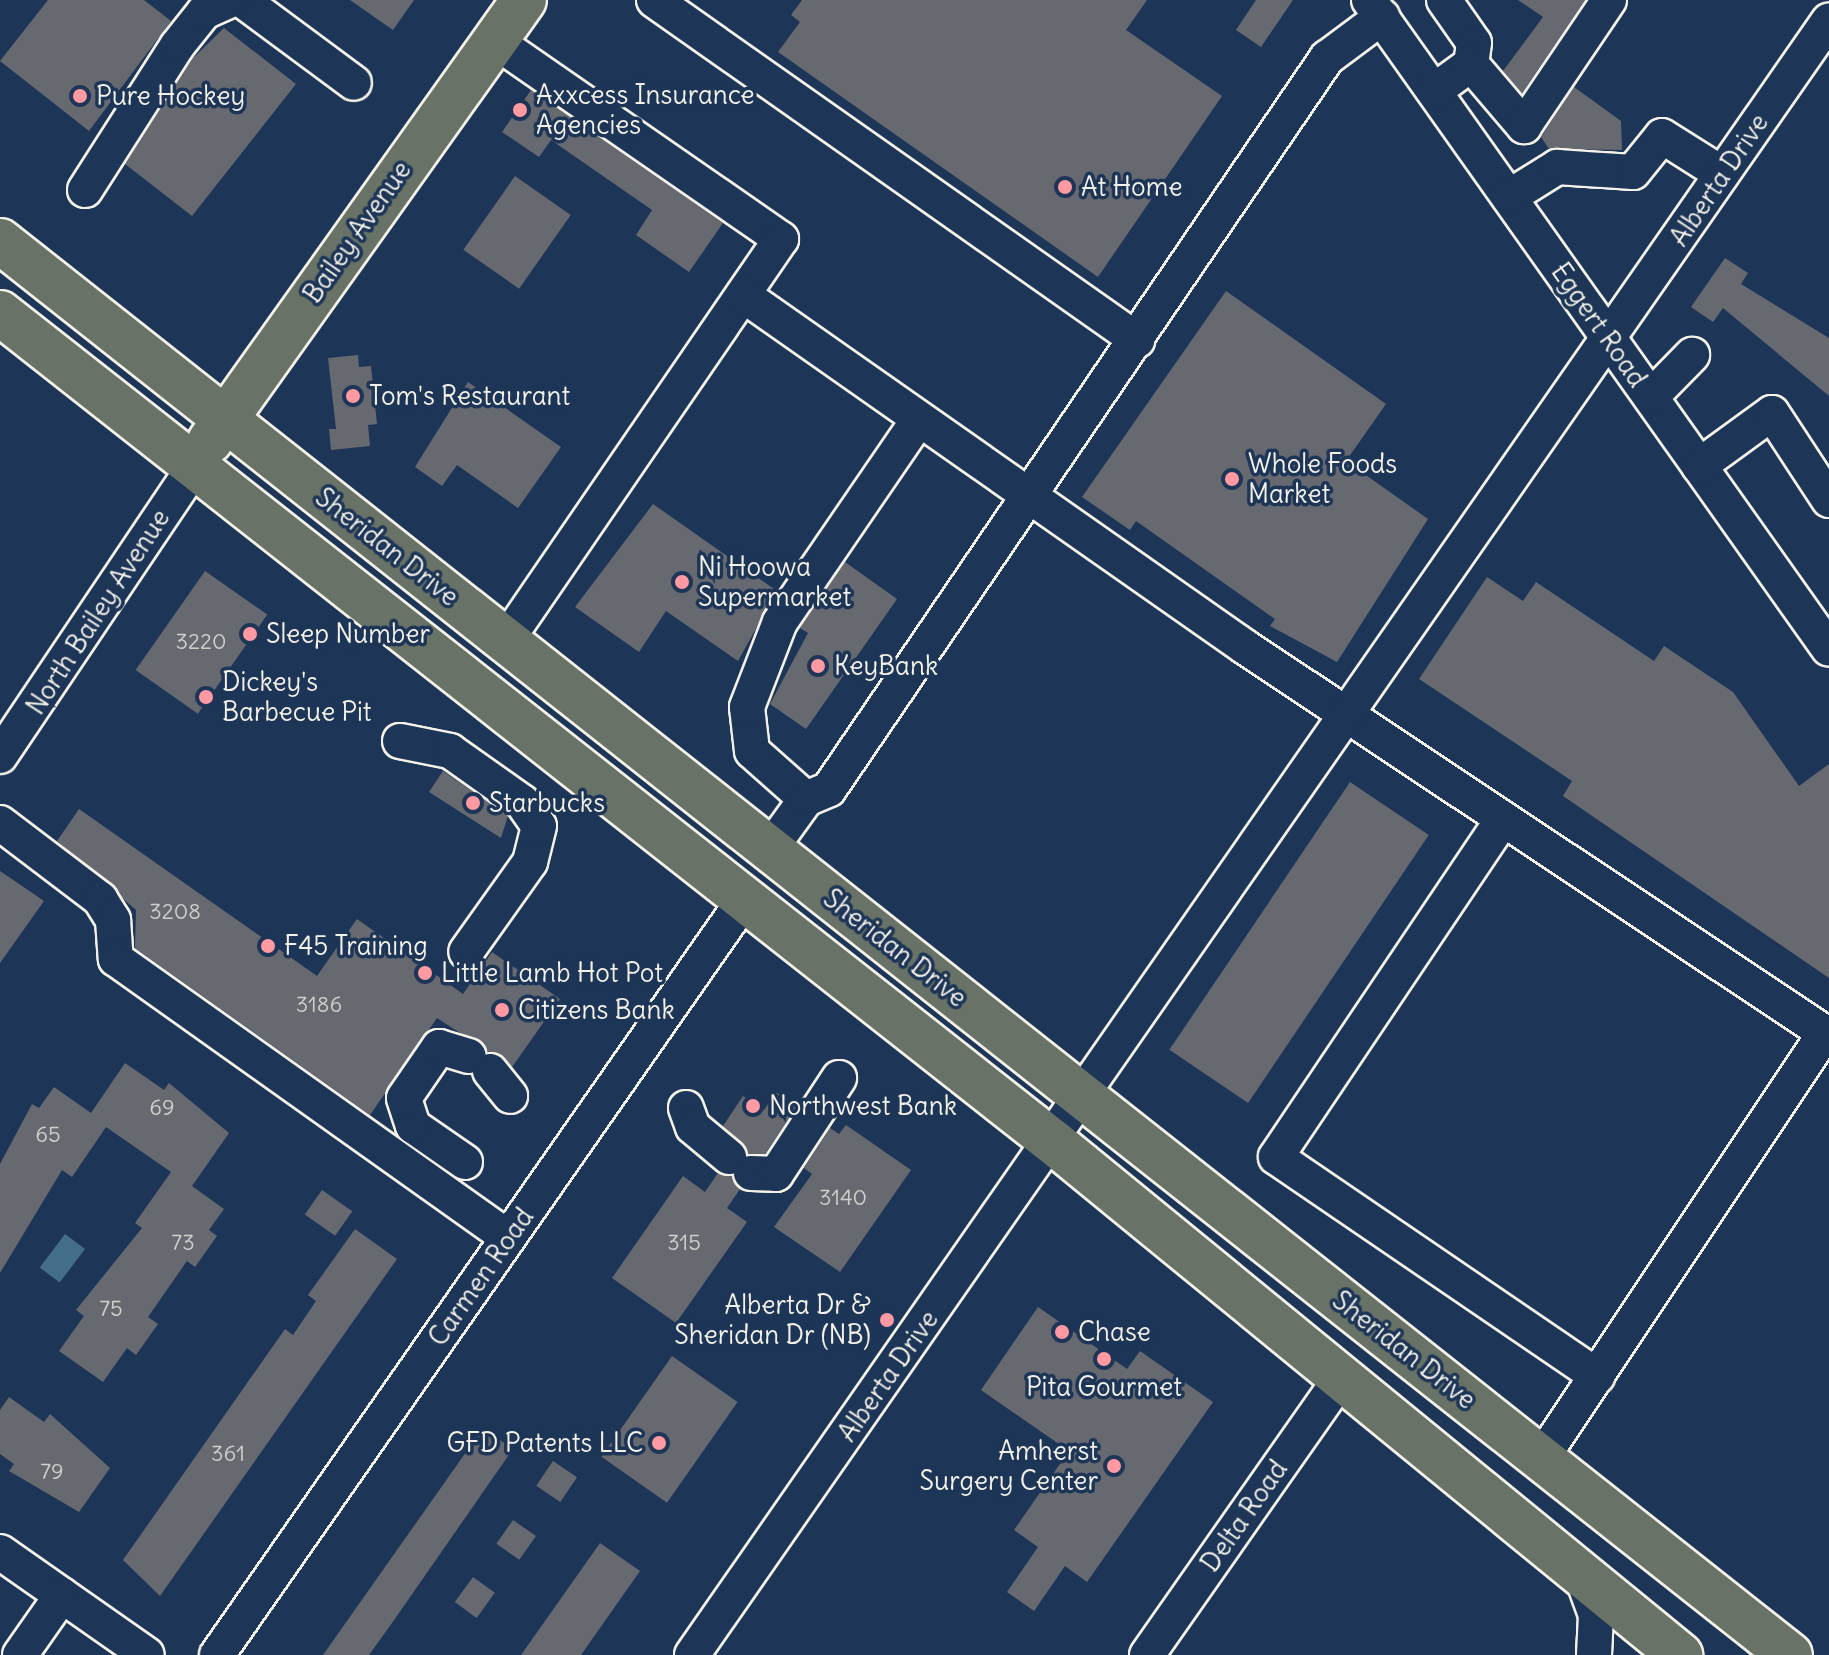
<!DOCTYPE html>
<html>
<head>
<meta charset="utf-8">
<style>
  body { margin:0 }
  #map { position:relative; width:1829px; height:1655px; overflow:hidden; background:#1d3557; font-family:Delius,sans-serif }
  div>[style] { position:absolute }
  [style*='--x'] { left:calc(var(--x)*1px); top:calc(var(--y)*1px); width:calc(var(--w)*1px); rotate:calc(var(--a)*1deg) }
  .water>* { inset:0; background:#426e88; transform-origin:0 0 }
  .building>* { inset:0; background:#676971; transform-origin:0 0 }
  .roads { filter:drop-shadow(2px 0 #f4f1e8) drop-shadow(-2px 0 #f4f1e8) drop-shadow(0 2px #f4f1e8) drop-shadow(0 -2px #f4f1e8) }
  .minor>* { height:34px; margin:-17px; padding:0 17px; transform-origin:17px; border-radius:17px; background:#1d3557 }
  .major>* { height:44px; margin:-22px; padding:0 22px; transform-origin:22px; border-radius:22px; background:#697266 }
  .dots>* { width:22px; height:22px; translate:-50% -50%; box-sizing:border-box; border:4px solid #1d3557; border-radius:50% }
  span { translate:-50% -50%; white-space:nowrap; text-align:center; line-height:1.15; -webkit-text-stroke:7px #1d3557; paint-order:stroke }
  .number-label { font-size:22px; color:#d1cfca }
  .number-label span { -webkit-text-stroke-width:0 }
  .poi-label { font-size:26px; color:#f4f1e8 }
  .left { translate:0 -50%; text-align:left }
  .right { translate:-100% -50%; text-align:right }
  .street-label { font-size:26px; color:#f4f1e8 }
</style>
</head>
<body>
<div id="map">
  <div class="water">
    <i style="left:65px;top:1234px;width:25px;height:42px;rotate:37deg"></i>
  </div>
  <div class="building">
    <i style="clip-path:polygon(48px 0,144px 0,171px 21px,89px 131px,0 61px)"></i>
    <i style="clip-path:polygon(350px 0,414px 0,393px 30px)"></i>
    <i style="clip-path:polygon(802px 0,1147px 0,1126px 30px,1222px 96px,1098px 277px,778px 52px,800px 22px,791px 15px)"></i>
    <i style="clip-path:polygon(1256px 0,1293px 0,1261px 47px,1236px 30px)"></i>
    <i style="clip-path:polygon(1518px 0,1585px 0,1522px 93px,1503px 71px,1543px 17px)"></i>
    <i style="clip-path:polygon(224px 28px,296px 84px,192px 216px,125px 164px,193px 58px)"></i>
    <i style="clip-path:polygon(1574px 87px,1621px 121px,1622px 150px,1549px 149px,1541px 137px)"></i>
    <i style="clip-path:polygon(531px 90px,723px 223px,689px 272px,636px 235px,652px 210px,551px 140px,539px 157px,502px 132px)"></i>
    <i style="left:515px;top:176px;width:68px;height:90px;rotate:35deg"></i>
    <i style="clip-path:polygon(1725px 258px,1748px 273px,1741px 284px,1829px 338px,1829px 396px,1723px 308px,1713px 322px,1691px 307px)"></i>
    <i style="clip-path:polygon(1226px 291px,1386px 404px,1346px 461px,1428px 519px,1337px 662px,1270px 626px,1275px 619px,1136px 521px,1130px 530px,1082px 497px)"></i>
    <i style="clip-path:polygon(358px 355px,359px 367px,371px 366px,377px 424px,368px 425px,370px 446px,331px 450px,329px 429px,336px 429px,328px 358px)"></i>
    <i style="clip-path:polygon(468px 382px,561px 447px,518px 508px,457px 465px,442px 486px,415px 467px)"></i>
    <i style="clip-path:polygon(653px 504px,777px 591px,738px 661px,666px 611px,639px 652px,575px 607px)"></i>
    <i style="clip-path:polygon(845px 562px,897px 599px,806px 729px,770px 704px,808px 633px,800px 628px)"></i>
    <i style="left:205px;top:571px;width:76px;height:121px;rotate:35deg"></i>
    <i style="clip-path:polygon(1487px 577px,1523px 601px,1536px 582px,1654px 661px,1664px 646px,1733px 692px,1799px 786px,1829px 764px,1829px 978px,1563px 796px,1572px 781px,1419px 679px)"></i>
    <i style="clip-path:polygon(443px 771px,508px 816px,501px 838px,429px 792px)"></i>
    <i style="left:1350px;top:782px;width:95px;height:323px;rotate:34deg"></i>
    <i style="clip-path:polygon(79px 809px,317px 976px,357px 919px,463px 994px,492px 952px,560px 999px,512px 1067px,437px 1018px,370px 1115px,135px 948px,136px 910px,57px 841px)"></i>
    <i style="clip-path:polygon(0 871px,44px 901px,0 963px)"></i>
    <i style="clip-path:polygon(125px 1063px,164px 1090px,169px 1083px,229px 1133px,192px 1186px,224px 1209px,209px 1230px,217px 1236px,195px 1267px,187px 1261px,148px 1317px,158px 1324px,136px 1355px,127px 1348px,103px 1382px,59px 1351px,84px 1316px,76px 1310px,142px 1228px,135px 1223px,171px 1172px,106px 1127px,72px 1177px,62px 1170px,0 1273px,0 1164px,32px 1104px,39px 1108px,54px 1087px,91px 1113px)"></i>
    <i style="clip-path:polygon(776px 1092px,797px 1106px,765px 1154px,748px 1154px,723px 1126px,743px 1096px,764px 1110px)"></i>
    <i style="clip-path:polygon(846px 1125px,911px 1170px,840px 1272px,774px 1227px,812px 1174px,804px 1168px,830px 1128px,839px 1134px)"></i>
    <i style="clip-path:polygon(718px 1173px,732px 1176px,740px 1189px,727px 1208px,747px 1222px,676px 1323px,612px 1278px,683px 1176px,705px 1192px)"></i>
    <i style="left:322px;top:1190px;width:37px;height:30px;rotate:35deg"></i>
    <i style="clip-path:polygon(355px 1229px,397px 1259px,160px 1596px,123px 1560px,285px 1329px,293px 1335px,316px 1301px,308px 1295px)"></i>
    <i style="clip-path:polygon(1038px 1307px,1127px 1369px,1140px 1351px,1213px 1402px,1087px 1582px,1065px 1566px,1034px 1611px,1007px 1592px,1038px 1547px,1014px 1530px,1069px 1451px,981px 1390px)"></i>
    <i style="left:672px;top:1356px;width:80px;height:123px;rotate:35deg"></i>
    <i style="clip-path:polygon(9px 1397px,44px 1422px,50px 1414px,110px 1468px,79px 1512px,9px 1471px,14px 1464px,0 1454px,0 1410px)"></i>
    <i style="clip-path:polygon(483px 1428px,513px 1449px,392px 1623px,369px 1655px,323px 1655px)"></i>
    <i style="left:553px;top:1461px;width:29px;height:30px;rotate:34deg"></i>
    <i style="left:513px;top:1520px;width:28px;height:29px;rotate:35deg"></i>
    <i style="clip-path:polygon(600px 1543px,640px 1571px,581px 1655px,521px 1655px)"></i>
    <i style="left:473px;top:1577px;width:27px;height:31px;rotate:36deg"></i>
  </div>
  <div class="roads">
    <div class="minor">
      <i style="--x:242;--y:0;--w:139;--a:36.5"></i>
      <i style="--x:654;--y:0;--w:591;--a:35.14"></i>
      <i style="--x:1369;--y:0;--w:795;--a:54.67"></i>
      <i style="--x:1444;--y:0;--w:52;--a:55.1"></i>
      <i style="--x:1474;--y:43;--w:21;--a:98"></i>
      <i style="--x:495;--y:41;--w:348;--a:34.7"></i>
      <i style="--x:781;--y:239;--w:487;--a:124.4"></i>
      <i style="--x:1434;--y:91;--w:46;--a:-36.1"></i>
      <i style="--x:1471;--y:64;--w:82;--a:49.5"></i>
      <i style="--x:1524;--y:126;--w:152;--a:-56"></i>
      <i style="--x:85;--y:190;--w:171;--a:-57.4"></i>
      <i style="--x:177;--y:46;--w:43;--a:-51.5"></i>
      <i style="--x:204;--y:12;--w:30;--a:-24"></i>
      <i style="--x:1509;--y:197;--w:57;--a:-32"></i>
      <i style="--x:1557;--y:167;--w:76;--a:3.8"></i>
      <i style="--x:1633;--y:172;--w:46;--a:-51.1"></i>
      <i style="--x:1662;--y:136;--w:71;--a:32.3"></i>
      <i style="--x:743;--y:295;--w:613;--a:35.04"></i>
      <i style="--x:1245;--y:647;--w:697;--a:33.64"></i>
      <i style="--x:1825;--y:1033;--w:512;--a:123.69"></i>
      <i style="--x:1651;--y:397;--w:59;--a:-45.7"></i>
      <i style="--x:1699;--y:466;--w:90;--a:-36"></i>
      <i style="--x:1772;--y:413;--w:104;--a:56.8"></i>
      <i style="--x:400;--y:741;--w:51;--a:11.3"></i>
      <i style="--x:450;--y:751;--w:88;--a:35.3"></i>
      <i style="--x:522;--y:802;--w:29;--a:55"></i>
      <i style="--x:539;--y:826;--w:37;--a:104"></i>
      <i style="--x:530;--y:862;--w:110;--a:125.4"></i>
      <i style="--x:0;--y:756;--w:348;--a:-56.1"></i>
      <i style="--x:806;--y:799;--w:72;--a:-138.4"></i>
      <i style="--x:752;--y:751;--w:44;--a:-96.5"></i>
      <i style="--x:747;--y:707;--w:91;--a:-68.8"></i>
      <i style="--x:780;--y:622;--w:246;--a:-55.6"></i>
      <i style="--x:1503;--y:819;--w:407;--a:123.9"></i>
      <i style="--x:1276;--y:1157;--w:389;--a:34.3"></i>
      <i style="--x:0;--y:823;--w:126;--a:37.2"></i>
      <i style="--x:100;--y:899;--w:25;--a:58"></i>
      <i style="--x:113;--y:920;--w:39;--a:86"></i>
      <i style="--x:116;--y:959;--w:481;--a:35.4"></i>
      <i style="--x:770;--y:849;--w:62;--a:-54.2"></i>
      <i style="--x:806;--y:799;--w:25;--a:-23"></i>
      <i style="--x:829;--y:789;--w:885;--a:-55.74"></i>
      <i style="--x:1327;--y:58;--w:69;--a:-36.7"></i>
      <i style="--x:490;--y:1071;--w:32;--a:51"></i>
      <i style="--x:686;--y:1108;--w:20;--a:70"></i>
      <i style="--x:693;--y:1127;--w:47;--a:39.8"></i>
      <i style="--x:465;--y:1162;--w:63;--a:-145.3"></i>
      <i style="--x:413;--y:1126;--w:29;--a:-108"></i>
      <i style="--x:404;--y:1098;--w:62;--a:-55.5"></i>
      <i style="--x:439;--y:1047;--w:31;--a:17"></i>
      <i style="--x:751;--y:1173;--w:25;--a:2"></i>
      <i style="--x:776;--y:1174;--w:115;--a:-56.7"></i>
      <i style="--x:0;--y:1552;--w:179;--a:35"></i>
      <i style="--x:1581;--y:1574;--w:44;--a:69.9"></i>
      <i style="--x:1596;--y:1615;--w:40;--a:92.9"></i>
      <i style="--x:20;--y:1655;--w:73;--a:-55"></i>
      <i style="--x:217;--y:1655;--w:921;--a:-55.08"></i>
      <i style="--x:692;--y:1655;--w:1991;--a:-55.18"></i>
      <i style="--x:1147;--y:1655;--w:338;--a:-55"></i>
    </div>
    <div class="major">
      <i style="--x:0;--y:241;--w:2281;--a:38.31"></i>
      <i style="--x:0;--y:313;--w:1339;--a:38.21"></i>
      <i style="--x:1052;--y:1141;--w:812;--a:39.3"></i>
      <i style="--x:210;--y:441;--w:541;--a:-54.55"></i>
    </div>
  </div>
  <div class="dots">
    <i style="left:80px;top:96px;background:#ff9aa2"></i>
    <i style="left:520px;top:110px;background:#ff9aa2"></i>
    <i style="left:1065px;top:187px;background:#ff9aa2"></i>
    <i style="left:353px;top:396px;background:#ff9aa2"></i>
    <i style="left:1232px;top:479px;background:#ff9aa2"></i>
    <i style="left:682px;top:582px;background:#ff9aa2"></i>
    <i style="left:250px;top:634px;background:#ff9aa2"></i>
    <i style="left:818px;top:666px;background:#ff9aa2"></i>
    <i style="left:206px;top:697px;background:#ff9aa2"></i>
    <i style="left:473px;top:803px;background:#ff9aa2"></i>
    <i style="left:268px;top:946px;background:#ff9aa2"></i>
    <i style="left:425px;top:973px;background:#ff9aa2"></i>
    <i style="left:502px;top:1010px;background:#ff9aa2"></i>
    <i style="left:753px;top:1106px;background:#ff9aa2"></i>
    <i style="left:887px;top:1320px;background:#ff9aa2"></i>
    <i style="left:1062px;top:1332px;background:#ff9aa2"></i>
    <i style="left:1104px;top:1359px;background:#ff9aa2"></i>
    <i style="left:659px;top:1443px;background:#ff9aa2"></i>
    <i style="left:1114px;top:1466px;background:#ff9aa2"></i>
  </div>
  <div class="number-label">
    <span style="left:201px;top:642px">3220</span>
    <span style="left:175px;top:912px">3208</span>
    <span style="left:319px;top:1005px">3186</span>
    <span style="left:162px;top:1108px">69</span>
    <span style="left:48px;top:1135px">65</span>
    <span style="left:843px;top:1198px">3140</span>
    <span style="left:183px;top:1243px">73</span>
    <span style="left:684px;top:1243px">315</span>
    <span style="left:111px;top:1309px">75</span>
    <span style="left:228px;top:1454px">361</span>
    <span style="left:52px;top:1472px">79</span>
  </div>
  <div class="poi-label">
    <span class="left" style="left:536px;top:110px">Axxcess Insurance<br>Agencies</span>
    <span class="left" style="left:96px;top:96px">Pure Hockey</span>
    <span class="left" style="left:1081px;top:187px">At Home</span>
    <span class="left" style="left:369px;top:396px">Tom's Restaurant</span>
    <span class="left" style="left:1248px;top:479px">Whole Foods<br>Market</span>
    <span class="left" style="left:698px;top:582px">Ni Hoowa<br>Supermarket</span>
    <span class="left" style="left:266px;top:634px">Sleep Number</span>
    <span class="left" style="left:834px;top:666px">KeyBank</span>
    <span class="left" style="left:222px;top:697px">Dickey's<br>Barbecue Pit</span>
    <span class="left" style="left:489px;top:803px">Starbucks</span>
    <span class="left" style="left:284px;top:946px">F45 Training</span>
    <span class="left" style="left:441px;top:973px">Little Lamb Hot Pot</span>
    <span class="left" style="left:518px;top:1010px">Citizens Bank</span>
    <span class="left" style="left:769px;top:1106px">Northwest Bank</span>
    <span class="right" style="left:871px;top:1320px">Alberta Dr &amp;<br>Sheridan Dr (NB)</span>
    <span class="left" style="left:1078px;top:1332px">Chase</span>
    <span style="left:1104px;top:1387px">Pita Gourmet</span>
    <span class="right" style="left:643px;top:1443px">GFD Patents LLC</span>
    <span class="right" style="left:1098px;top:1466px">Amherst<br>Surgery Center</span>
  </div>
  <div class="street-label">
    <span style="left:1719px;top:180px;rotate:-56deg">Alberta Drive</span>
    <span style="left:357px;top:232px;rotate:-55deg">Bailey Avenue</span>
    <span style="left:1599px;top:325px;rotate:55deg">Eggert Road</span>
    <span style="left:387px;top:547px;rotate:38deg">Sheridan Drive</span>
    <span style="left:98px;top:612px;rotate:-57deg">North Bailey Avenue</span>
    <span style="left:895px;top:948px;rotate:38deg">Sheridan Drive</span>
    <span style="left:481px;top:1277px;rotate:-55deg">Carmen Road</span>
    <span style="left:1404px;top:1350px;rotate:38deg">Sheridan Drive</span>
    <span style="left:888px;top:1376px;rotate:-55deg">Alberta Drive</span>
    <span style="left:1244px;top:1516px;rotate:-55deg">Delta Road</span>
  </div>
</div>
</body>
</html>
